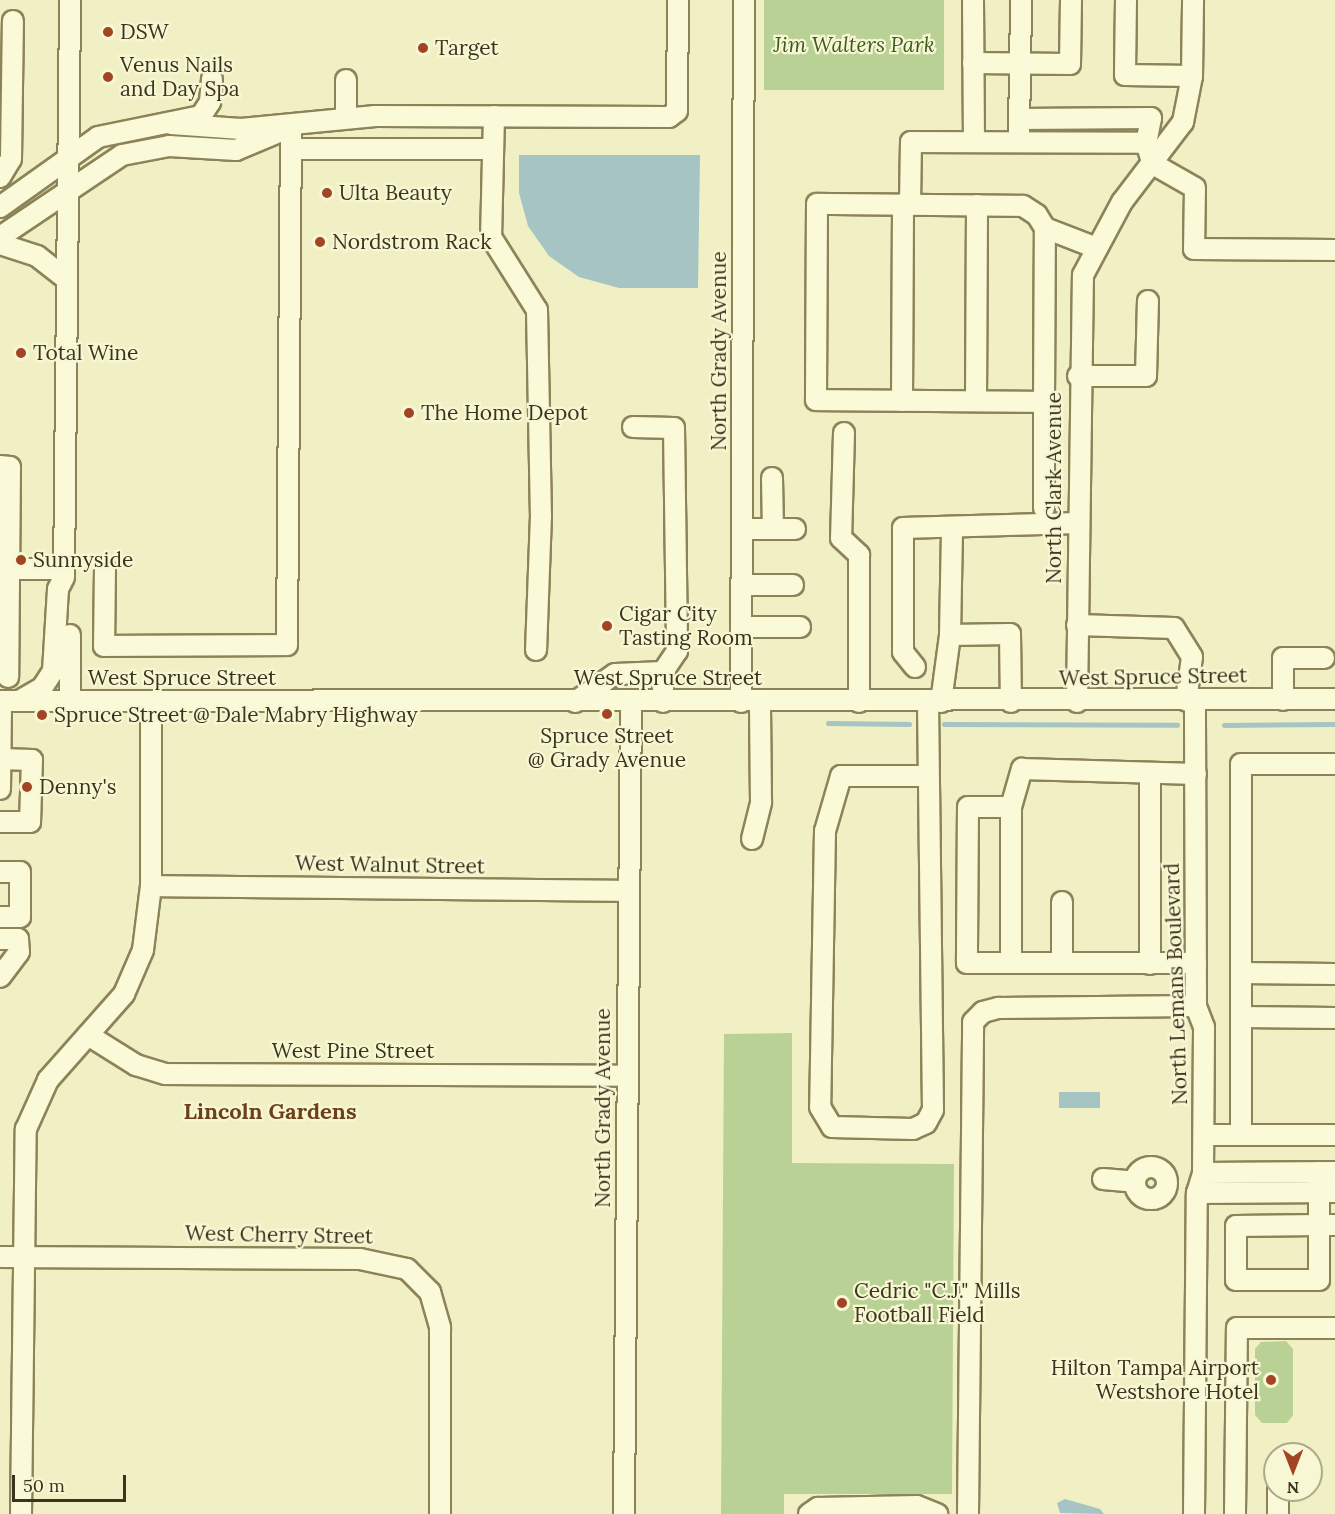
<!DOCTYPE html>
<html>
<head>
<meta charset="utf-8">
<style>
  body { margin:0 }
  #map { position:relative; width:1335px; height:1514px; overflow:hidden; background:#f1f0c4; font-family:Lora,serif }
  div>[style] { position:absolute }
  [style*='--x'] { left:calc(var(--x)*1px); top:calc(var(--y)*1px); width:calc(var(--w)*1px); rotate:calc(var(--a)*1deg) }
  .green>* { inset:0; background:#bad196; transform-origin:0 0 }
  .water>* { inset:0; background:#a6c4c3; transform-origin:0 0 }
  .stream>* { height:4.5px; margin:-2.25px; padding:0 2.25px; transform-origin:2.25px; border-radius:2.25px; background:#a6c4c3 }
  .roads { filter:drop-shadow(2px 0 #8d8359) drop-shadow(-2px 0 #8d8359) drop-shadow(0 2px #8d8359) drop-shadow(0 -2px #8d8359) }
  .minor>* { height:20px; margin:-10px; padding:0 10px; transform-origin:10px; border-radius:10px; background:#fbfad8 }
  .minor>.ring { margin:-10px; padding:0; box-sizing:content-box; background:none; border:20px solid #fbfad8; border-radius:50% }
  .dots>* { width:16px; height:16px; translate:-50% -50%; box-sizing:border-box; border:3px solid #f8f7d4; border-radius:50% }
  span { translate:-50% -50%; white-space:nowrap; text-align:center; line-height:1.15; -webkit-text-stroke:4.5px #f8f7d4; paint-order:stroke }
  .poi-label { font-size:21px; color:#3c351e }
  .left { translate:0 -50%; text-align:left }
  .right { translate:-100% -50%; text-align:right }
  .park-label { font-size:21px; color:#3d5a23; font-style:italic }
  .street-label { font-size:21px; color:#3c351e }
  .neighbourhood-label { font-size:22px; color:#6c411a; font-weight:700 }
  .north { position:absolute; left:1263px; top:1442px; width:60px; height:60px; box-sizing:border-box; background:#f8f7d4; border:2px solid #ada98b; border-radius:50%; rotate:180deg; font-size:16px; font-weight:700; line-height:24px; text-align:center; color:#3c351e }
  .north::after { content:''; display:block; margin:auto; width:21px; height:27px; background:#a14524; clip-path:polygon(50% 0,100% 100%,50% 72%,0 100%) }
  .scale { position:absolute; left:12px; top:1475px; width:114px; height:27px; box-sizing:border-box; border:3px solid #3c351e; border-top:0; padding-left:8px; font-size:18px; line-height:21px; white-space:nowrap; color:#3c351e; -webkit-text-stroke:4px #f8f7d4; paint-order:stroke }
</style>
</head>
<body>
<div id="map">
  <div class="green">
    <i style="left:764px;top:0;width:180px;height:90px"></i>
    <i style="clip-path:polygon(792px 1033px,792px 1163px,954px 1164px,952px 1494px,784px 1494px,784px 1514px,721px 1514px,724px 1034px)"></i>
    <i style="clip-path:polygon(1286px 1341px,1293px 1349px,1293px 1415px,1287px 1423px,1262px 1423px,1255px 1415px,1255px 1349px,1261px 1342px)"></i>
  </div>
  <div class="water">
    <i style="clip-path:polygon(519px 155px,700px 155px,698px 288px,619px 288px,579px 277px,549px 256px,528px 226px,519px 193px)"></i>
    <i style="left:1059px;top:1092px;width:41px;height:16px"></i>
    <i style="clip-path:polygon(1065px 1499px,1100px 1509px,1104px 1514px,1060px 1513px,1057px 1503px)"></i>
  </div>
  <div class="stream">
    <i style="--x:828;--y:723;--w:81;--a:0.7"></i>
    <i style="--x:944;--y:724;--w:233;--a:0.2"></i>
    <i style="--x:1224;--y:725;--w:111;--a:-0.5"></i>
  </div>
  <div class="roads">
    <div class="minor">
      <i style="--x:973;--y:0;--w:141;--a:89.6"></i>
      <i style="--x:1126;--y:0;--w:75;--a:90.8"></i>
      <i style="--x:1125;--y:75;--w:67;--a:0.9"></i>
      <i style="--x:973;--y:63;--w:97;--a:0.6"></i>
      <i style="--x:1070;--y:64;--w:64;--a:-89.1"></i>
      <i style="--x:494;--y:116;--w:121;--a:91.4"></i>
      <i style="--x:491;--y:237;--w:86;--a:57.8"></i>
      <i style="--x:537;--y:310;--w:205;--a:88.9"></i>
      <i style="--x:541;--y:515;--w:135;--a:92.1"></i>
      <i style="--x:346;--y:118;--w:38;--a:-90"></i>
      <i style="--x:1019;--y:119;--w:132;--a:-0.4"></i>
      <i style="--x:1151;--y:118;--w:25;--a:101"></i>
      <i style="--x:1146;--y:143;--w:22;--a:72"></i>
      <i style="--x:1153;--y:164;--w:48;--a:29.7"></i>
      <i style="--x:1195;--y:188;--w:61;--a:90.9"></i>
      <i style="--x:1194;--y:249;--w:141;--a:0.4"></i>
      <i style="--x:171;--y:124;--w:70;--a:4.1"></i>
      <i style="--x:241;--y:129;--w:135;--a:-5.5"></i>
      <i style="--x:375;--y:116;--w:294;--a:0.2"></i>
      <i style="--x:669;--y:117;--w:10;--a:-37"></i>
      <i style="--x:677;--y:111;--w:111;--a:-89.5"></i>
      <i style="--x:1019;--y:132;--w:132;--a:-89.1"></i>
      <i style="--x:291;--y:149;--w:202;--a:0"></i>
      <i style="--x:0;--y:177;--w:21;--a:-59"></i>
      <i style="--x:11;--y:159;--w:138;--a:-89.2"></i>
      <i style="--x:910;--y:205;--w:63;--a:-89.1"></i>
      <i style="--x:911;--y:142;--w:235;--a:0.2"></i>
      <i style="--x:0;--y:207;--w:120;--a:-35.5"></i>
      <i style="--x:98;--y:137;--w:105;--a:-11.5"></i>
      <i style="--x:201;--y:116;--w:17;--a:-57"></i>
      <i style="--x:210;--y:102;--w:23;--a:-85"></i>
      <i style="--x:1045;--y:228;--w:53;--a:21.2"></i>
      <i style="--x:0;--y:237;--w:147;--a:-33.9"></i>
      <i style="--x:122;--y:155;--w:48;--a:-10.8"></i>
      <i style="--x:169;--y:146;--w:67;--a:3.4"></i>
      <i style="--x:236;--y:150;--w:60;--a:-22.7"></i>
      <i style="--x:0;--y:244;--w:39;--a:18"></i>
      <i style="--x:37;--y:256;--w:37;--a:38"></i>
      <i style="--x:1078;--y:376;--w:68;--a:0"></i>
      <i style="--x:1146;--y:376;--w:75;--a:-88.5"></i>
      <i style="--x:902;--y:401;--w:197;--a:-89.7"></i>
      <i style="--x:976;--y:401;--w:196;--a:-89.7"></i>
      <i style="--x:633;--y:427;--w:41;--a:1.4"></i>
      <i style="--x:674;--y:428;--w:223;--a:89.2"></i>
      <i style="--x:677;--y:651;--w:25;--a:124"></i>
      <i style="--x:663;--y:672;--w:30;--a:90"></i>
      <i style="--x:844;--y:433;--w:105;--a:91.6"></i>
      <i style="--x:841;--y:538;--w:25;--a:43"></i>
      <i style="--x:859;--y:555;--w:147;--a:90"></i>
      <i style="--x:0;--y:466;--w:10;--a:6"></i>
      <i style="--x:10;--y:467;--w:210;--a:90.5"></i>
      <i style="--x:772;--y:478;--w:51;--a:88.9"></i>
      <i style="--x:1044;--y:508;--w:106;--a:-90"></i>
      <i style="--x:1044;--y:402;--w:174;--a:-89.7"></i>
      <i style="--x:1045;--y:228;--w:15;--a:-122"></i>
      <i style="--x:1037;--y:215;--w:17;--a:-147"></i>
      <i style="--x:1023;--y:206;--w:206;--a:-179.4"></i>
      <i style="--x:817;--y:204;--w:196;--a:90.3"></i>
      <i style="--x:816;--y:400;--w:228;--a:0.5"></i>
      <i style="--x:742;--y:529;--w:53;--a:0"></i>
      <i style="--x:9;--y:569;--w:55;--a:0"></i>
      <i style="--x:105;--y:569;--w:77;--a:90.7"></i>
      <i style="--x:104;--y:646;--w:183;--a:-0.3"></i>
      <i style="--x:287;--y:645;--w:518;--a:-89.56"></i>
      <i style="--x:742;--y:585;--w:51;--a:0"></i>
      <i style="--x:1077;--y:625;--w:97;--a:1.8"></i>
      <i style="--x:1174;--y:628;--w:34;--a:58"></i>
      <i style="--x:1192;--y:657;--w:44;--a:97.8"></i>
      <i style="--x:741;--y:627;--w:59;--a:0"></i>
      <i style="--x:950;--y:635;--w:60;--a:-1"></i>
      <i style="--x:1010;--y:634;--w:68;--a:89.2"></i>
      <i style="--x:915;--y:667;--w:19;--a:-129"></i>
      <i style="--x:903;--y:652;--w:124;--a:-90"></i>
      <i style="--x:903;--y:528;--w:174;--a:-1.6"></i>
      <i style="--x:21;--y:700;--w:24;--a:-30"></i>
      <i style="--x:42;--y:688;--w:20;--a:-57"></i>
      <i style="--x:53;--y:671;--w:82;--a:-86.5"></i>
      <i style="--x:58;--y:589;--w:13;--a:-63"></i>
      <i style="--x:64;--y:577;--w:577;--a:-89.4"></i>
      <i style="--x:1283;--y:700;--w:42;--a:-90"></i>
      <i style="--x:1283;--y:658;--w:41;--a:0"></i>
      <i style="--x:0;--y:701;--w:1335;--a:-0.09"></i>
      <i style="--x:70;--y:702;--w:67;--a:-90"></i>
      <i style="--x:575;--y:702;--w:49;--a:-35"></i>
      <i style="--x:615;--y:674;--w:48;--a:-2.4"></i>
      <i style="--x:741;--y:702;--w:702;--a:-89.76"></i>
      <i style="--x:941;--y:702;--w:68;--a:-82.3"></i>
      <i style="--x:950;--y:635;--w:108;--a:-88.9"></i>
      <i style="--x:1077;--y:702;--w:427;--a:-89.2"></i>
      <i style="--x:1083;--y:275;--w:83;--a:-61.9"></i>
      <i style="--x:1122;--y:202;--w:101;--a:-52.7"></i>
      <i style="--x:1183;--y:122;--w:47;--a:-78.9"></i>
      <i style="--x:1192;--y:76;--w:76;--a:-89.2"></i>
      <i style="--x:0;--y:759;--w:32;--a:2"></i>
      <i style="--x:32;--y:760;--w:62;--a:91.8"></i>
      <i style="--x:30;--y:822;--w:30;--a:180"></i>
      <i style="--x:1150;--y:773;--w:191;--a:90"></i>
      <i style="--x:926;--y:776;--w:85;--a:180"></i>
      <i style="--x:841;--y:776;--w:57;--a:106.2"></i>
      <i style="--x:825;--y:831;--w:276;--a:91"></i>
      <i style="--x:820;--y:1107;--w:23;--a:59"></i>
      <i style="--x:832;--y:1127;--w:81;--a:1.4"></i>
      <i style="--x:913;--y:1129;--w:14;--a:-25"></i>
      <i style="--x:926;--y:1123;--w:15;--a:-62"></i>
      <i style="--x:933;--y:1110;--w:408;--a:-90.7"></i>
      <i style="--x:0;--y:789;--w:88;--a:-89.3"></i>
      <i style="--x:1011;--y:807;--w:43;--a:180"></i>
      <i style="--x:968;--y:807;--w:156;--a:90.4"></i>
      <i style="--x:967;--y:963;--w:229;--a:0"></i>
      <i style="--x:752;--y:839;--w:38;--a:-76"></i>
      <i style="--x:761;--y:802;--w:100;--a:-90.6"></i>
      <i style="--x:0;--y:872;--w:20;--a:0"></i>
      <i style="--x:20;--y:872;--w:45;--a:90"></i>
      <i style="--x:20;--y:917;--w:20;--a:180"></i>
      <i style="--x:151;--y:886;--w:478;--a:0.6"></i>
      <i style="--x:1062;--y:902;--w:61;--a:90"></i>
      <i style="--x:0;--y:939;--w:18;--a:0"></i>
      <i style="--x:18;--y:939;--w:13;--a:86"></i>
      <i style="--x:19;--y:952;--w:31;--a:127"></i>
      <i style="--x:1011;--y:963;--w:156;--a:-90"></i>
      <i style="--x:1011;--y:807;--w:40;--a:-74"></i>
      <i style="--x:1022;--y:769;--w:174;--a:1.6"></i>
      <i style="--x:1241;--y:973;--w:94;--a:0.6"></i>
      <i style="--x:1241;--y:1017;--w:94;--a:0.6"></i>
      <i style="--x:88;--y:1035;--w:57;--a:32"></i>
      <i style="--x:136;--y:1065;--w:31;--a:17"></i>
      <i style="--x:166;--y:1074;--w:462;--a:0.2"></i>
      <i style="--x:1204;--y:1135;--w:131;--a:0"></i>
      <i style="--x:1241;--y:1135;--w:371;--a:-90"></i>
      <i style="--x:1241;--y:764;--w:94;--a:0"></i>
      <i class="ring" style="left:1135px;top:1167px;width:12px;height:12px"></i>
      <i style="--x:1319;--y:1172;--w:108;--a:90"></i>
      <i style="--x:1319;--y:1280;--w:83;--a:180"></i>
      <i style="--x:1236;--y:1280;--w:54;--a:-90"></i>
      <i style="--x:1236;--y:1226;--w:83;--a:-0.7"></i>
      <i style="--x:1319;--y:1225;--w:16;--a:0"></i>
      <i style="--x:1203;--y:1173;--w:132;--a:-0.4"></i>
      <i style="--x:1103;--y:1179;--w:32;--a:5"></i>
      <i style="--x:1197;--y:1193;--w:138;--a:-0.4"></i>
      <i style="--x:0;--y:1257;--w:360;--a:0.3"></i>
      <i style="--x:360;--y:1259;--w:48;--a:12"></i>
      <i style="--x:407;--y:1269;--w:33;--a:45"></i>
      <i style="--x:430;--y:1292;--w:37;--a:74"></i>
      <i style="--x:440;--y:1328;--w:186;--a:90"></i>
      <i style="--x:1278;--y:1490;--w:24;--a:90"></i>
      <i style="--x:21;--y:1514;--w:385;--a:-89.3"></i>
      <i style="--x:26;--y:1129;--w:54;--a:-65.8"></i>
      <i style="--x:48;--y:1080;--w:115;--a:-48.5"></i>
      <i style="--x:124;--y:994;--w:48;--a:-66.6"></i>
      <i style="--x:143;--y:950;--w:64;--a:-82.9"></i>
      <i style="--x:151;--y:886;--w:184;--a:-90"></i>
      <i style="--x:624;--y:1514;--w:811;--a:-89.51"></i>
      <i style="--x:809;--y:1514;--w:11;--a:-34"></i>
      <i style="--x:818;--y:1508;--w:99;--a:-1.2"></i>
      <i style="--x:917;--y:1506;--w:22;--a:22"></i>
      <i style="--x:968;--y:1514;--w:492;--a:-89.4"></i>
      <i style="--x:973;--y:1022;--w:14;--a:-45"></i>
      <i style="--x:983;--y:1012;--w:16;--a:-15"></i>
      <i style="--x:998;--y:1008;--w:198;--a:-0.6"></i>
      <i style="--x:1194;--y:1514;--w:321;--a:-89.5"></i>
      <i style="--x:1197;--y:1193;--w:21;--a:-73"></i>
      <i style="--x:1203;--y:1173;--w:146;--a:-89.6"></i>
      <i style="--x:1204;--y:1027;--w:22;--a:-111"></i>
      <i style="--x:1196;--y:1006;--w:305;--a:-90.2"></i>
      <i style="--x:1235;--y:1514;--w:186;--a:-89.4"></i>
      <i style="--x:1237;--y:1328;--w:98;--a:0"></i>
    </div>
  </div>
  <div class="dots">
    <i style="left:108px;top:32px;background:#a14524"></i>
    <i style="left:423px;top:48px;background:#a14524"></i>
    <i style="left:108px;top:77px;background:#a14524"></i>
    <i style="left:327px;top:193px;background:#a14524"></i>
    <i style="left:320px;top:242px;background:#a14524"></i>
    <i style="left:21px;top:353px;background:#a14524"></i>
    <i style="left:409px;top:413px;background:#a14524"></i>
    <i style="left:21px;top:560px;background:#a14524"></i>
    <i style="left:607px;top:626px;background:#a14524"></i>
    <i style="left:607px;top:714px;background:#a14524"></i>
    <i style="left:42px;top:715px;background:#a14524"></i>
    <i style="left:27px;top:787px;background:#a14524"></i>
    <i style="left:842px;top:1303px;background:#a14524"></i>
    <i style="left:1271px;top:1380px;background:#a14524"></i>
  </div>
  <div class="poi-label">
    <span class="left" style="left:120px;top:32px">DSW</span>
    <span class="left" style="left:435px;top:48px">Target</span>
    <span class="left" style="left:120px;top:77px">Venus Nails<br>and Day Spa</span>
    <span class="left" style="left:339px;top:193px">Ulta Beauty</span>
    <span class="left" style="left:332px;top:242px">Nordstrom Rack</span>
    <span class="left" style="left:33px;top:353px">Total Wine</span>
    <span class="left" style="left:421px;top:413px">The Home Depot</span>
    <span class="left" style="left:33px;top:560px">Sunnyside</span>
    <span class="left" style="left:619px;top:626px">Cigar City<br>Tasting Room</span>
    <span class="left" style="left:54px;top:715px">Spruce Street @ Dale Mabry Highway</span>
    <span style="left:607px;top:748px">Spruce Street<br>@ Grady Avenue</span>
    <span class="left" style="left:39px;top:787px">Denny's</span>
    <span class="left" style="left:854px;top:1303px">Cedric "C.J." Mills<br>Football Field</span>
    <span class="right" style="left:1259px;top:1380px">Hilton Tampa Airport<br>Westshore Hotel</span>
  </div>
  <div class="park-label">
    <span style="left:854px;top:45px">Jim Walters Park</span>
  </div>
  <div class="street-label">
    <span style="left:719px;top:351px;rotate:-90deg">North Grady Avenue</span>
    <span style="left:1054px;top:488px;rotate:-90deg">North Clark Avenue</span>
    <span style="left:1153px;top:677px;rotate:-1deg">West Spruce Street</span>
    <span style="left:182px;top:678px">West Spruce Street</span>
    <span style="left:668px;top:678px">West Spruce Street</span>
    <span style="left:390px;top:865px;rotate:1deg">West Walnut Street</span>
    <span style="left:1176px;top:984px;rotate:-92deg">North Lemans Boulevard</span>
    <span style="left:353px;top:1051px">West Pine Street</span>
    <span style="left:603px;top:1108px;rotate:-90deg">North Grady Avenue</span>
    <span style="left:279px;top:1235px;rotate:1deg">West Cherry Street</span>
  </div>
  <div class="neighbourhood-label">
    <span style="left:270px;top:1112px">Lincoln Gardens</span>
  </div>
  <div class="north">N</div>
  <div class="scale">50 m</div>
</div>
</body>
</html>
